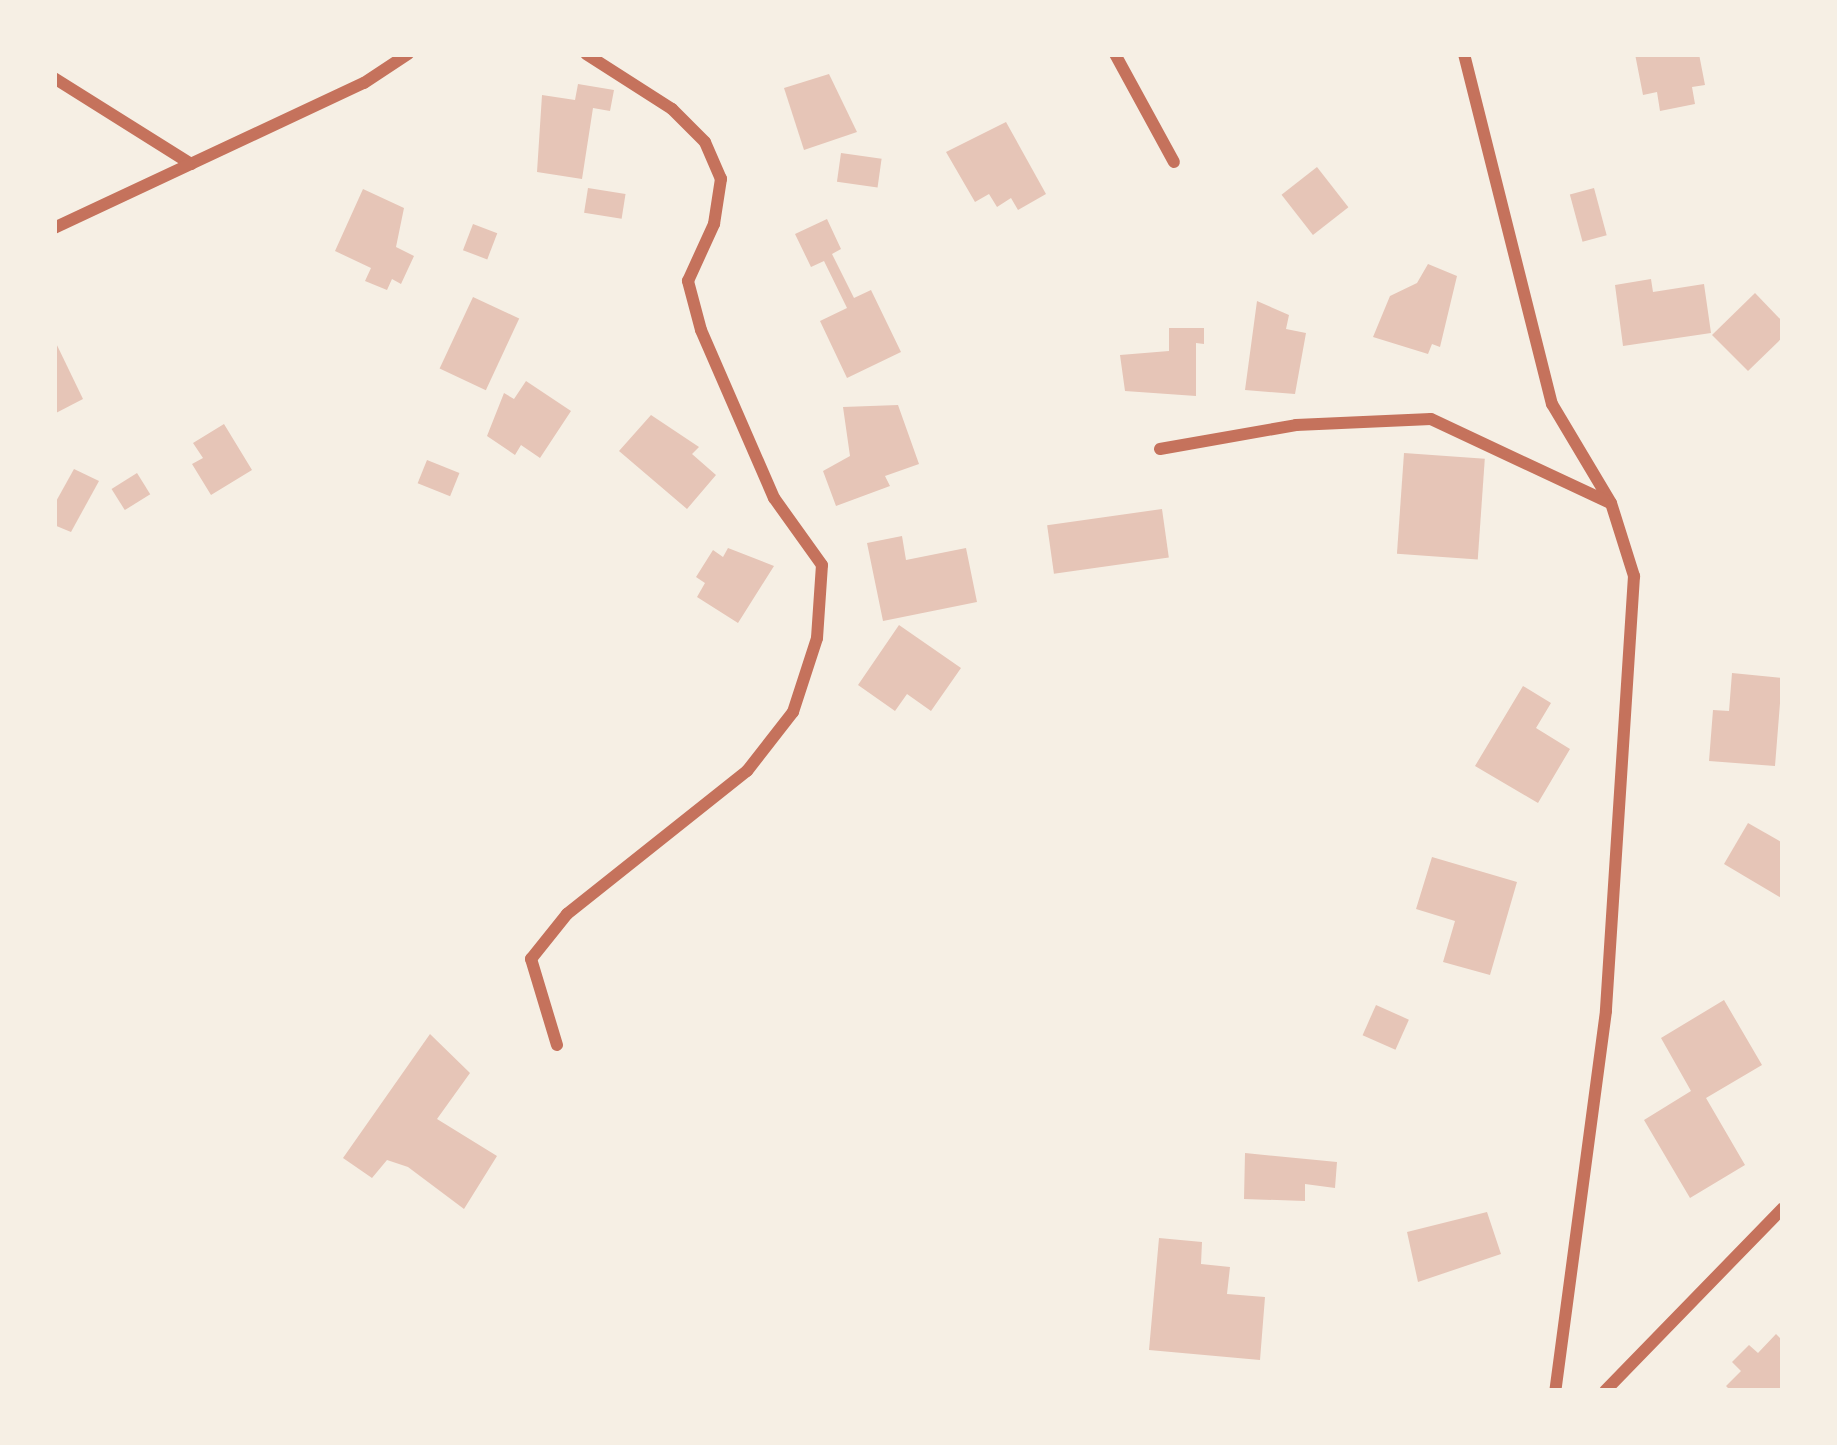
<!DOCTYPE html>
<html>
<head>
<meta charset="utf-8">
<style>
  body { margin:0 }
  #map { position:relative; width:1837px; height:1445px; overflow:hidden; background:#f6efe4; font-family:Figtree,sans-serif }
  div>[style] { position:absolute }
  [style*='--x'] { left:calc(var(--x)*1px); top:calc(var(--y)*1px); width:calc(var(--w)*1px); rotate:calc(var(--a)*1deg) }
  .building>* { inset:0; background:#e6c5b7; transform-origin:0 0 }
  .minor>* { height:12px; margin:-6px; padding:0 6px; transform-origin:6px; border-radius:6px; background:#c5725c }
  span { translate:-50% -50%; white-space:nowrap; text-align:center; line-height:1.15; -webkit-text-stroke:9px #f6efe4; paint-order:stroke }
  .frame { position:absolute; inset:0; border:57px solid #f6efe4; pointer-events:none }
</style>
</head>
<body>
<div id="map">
  <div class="building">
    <i style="clip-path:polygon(1635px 54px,1699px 54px,1705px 85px,1692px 87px,1695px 104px,1660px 111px,1657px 92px,1643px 95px)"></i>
    <i style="clip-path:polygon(829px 74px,857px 132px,804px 150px,784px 88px)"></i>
    <i style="clip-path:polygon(578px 84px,614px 90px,610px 111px,593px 108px,582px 179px,537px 172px,542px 95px,575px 100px)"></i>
    <i style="clip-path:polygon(1006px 122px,1046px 194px,1018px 210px,1011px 198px,997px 207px,989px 194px,975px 202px,946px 152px)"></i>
    <i style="left:841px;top:153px;width:41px;height:29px;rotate:8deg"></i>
    <i style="left:1317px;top:167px;width:51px;height:45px;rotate:52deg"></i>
    <i style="left:588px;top:188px;width:38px;height:25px;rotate:9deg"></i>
    <i style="left:1594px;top:188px;width:49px;height:25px;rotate:75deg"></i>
    <i style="clip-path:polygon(363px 189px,404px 208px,396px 247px,414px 256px,401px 284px,392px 279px,387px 290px,365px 281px,371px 268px,335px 251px)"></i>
    <i style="clip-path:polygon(827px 219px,841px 249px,832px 254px,854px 298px,871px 290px,901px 352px,847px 378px,820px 321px,847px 308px,824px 261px,811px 267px,795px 234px)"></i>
    <i style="left:473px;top:224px;width:26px;height:28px;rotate:21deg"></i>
    <i style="clip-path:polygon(1428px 264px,1457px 276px,1440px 347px,1432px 344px,1428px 354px,1373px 337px,1390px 296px,1417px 283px)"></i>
    <i style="clip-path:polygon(1651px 279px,1653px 292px,1704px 284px,1711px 333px,1623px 346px,1615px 285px)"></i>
    <i style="clip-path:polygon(1755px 293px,1783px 322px,1783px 337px,1748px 371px,1712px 335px)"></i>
    <i style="left:473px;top:297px;width:51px;height:79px;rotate:25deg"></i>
    <i style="clip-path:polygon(1257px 301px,1289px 315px,1286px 329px,1306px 333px,1295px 394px,1245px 390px)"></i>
    <i style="clip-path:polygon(1169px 328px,1204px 328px,1204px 344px,1196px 343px,1196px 396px,1125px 391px,1120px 355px,1169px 351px)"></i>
    <i style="clip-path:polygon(54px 339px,83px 399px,54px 414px)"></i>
    <i style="clip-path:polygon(526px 381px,571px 411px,540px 458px,521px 445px,515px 455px,487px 436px,504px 393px,514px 399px)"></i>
    <i style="clip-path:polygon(898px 405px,919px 464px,885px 476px,890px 486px,836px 506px,823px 471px,850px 456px,843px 407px)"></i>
    <i style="clip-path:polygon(651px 415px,699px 447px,692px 454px,716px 475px,687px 509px,619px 451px)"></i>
    <i style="clip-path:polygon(224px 424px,252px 470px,211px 495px,192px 464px,203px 458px,193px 443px)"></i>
    <i style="left:1404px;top:453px;width:81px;height:101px;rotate:4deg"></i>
    <i style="left:427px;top:460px;width:35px;height:25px;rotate:22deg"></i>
    <i style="clip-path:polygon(74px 469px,99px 481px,71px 532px,54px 525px,54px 505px)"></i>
    <i style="left:137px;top:473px;width:25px;height:30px;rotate:58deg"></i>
    <i style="left:1162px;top:509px;width:49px;height:116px;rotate:82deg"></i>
    <i style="clip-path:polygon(902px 536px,906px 560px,966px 548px,977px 602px,883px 621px,867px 543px)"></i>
    <i style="clip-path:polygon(728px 548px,774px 566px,738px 623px,697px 597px,705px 583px,696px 577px,713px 550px,723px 557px)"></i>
    <i style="clip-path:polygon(899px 625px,961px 668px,931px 711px,907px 694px,895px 711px,858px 685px)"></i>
    <i style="clip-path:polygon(1732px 673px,1782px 678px,1775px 766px,1709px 761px,1713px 710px,1729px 711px)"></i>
    <i style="clip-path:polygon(1523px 686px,1551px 703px,1536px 728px,1570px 749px,1538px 803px,1475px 766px)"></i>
    <i style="clip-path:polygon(1748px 823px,1783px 843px,1783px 899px,1724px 864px)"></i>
    <i style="clip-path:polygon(1432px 857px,1517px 882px,1490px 975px,1443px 962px,1455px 921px,1416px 909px)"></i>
    <i style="clip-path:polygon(1724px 1000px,1762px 1065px,1706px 1098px,1745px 1165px,1690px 1198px,1644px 1120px,1691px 1091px,1661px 1038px)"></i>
    <i style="left:1376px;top:1005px;width:36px;height:33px;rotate:24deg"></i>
    <i style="clip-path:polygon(430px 1034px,470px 1073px,437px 1119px,497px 1156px,464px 1209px,408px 1167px,387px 1160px,372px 1178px,343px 1158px)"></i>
    <i style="clip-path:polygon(1245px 1153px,1337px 1162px,1335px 1188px,1305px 1184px,1305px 1201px,1244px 1199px)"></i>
    <i style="clip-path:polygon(1487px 1212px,1501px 1254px,1418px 1282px,1407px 1232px)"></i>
    <i style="clip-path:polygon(1159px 1238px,1202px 1242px,1201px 1264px,1230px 1267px,1227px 1294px,1265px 1297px,1260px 1360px,1149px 1350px)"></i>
    <i style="clip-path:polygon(1776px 1334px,1783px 1341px,1783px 1391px,1731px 1391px,1726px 1386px,1741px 1371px,1732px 1362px,1749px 1345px,1758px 1353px)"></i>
  </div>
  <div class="minor">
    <i style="--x:1115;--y:54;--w:123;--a:61.4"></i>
    <i style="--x:1464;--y:54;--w:361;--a:75.9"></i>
    <i style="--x:1552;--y:404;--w:115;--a:59.2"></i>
    <i style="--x:1611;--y:503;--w:77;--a:72.5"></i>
    <i style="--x:1634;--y:576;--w:436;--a:93.7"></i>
    <i style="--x:1606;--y:1011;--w:383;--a:97.6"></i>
    <i style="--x:54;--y:78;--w:162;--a:32.1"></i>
    <i style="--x:54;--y:228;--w:342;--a:-25.1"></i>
    <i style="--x:364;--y:83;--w:53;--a:-33.4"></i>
    <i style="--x:1160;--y:449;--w:138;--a:-10"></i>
    <i style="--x:1296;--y:425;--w:135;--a:-2.5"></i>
    <i style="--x:1431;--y:419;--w:198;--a:25.1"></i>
    <i style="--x:557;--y:1045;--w:90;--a:-106.8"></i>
    <i style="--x:531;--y:959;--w:58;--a:-51.3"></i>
    <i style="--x:567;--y:914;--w:230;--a:-38.5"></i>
    <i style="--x:747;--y:771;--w:75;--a:-52.1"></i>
    <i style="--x:793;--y:712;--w:78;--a:-72"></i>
    <i style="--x:817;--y:638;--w:73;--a:-86.1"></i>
    <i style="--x:822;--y:565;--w:82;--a:-125.6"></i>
    <i style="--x:774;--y:498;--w:183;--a:-113.5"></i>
    <i style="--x:701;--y:330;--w:51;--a:-104.9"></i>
    <i style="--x:688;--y:281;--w:63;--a:-65.5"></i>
    <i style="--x:714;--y:224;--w:46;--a:-81.2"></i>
    <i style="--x:721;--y:179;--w:40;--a:-113.4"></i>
    <i style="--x:705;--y:142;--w:47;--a:-135"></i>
    <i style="--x:672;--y:109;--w:102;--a:-147.4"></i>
    <i style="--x:1605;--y:1391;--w:255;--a:-45.8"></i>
  </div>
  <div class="frame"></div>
</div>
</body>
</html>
